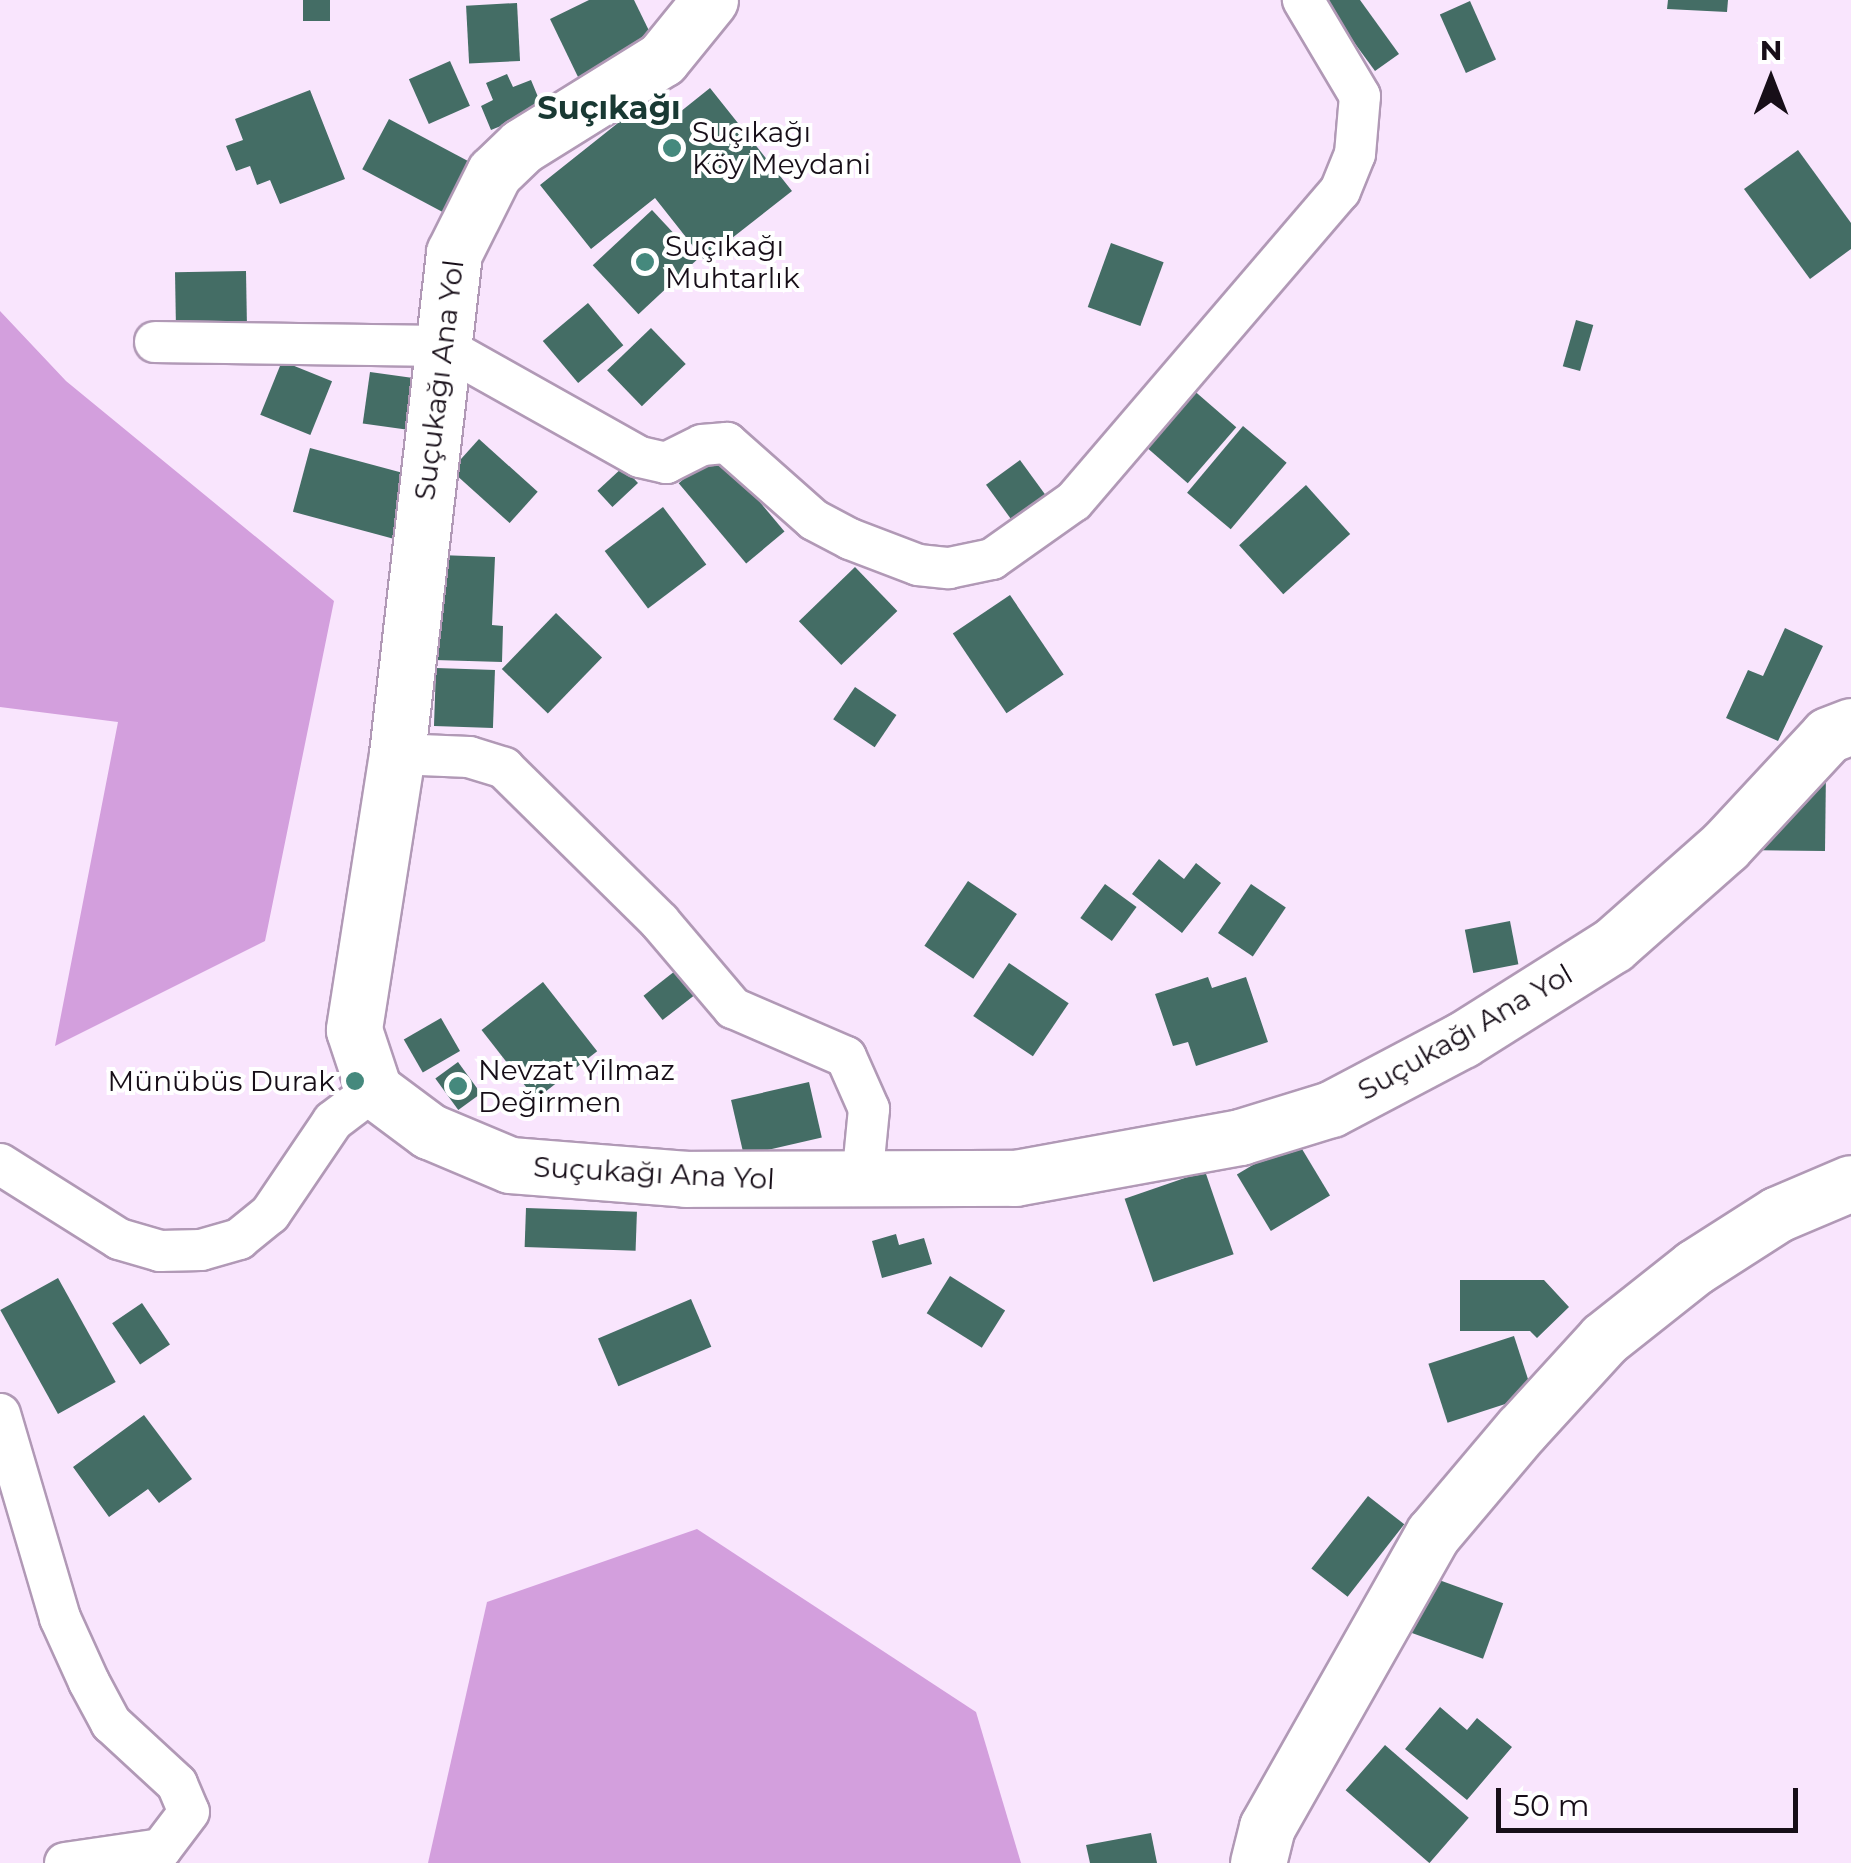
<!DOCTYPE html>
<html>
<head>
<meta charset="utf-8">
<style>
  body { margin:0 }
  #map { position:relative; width:1851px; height:1863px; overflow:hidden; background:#f9e5fd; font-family:Montserrat,sans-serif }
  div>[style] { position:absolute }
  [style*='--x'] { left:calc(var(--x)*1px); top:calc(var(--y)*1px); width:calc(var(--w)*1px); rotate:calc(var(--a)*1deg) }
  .forest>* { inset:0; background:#d39fdd }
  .building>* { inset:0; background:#446d65; transform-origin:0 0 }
  .roads { filter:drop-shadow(2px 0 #b199b6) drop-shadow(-2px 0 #b199b6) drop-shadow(0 2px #b199b6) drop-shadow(0 -2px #b199b6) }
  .street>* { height:40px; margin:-20px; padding:0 20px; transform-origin:20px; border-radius:20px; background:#fff }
  .secondary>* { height:55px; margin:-27.5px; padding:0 27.5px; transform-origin:27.5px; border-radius:27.5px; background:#fff }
  .dots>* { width:28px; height:28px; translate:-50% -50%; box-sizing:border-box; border:5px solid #fff; border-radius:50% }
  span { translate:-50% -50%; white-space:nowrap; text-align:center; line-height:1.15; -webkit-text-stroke:8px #fff; paint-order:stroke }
  .poi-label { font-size:28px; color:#170e18 }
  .left { translate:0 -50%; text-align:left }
  .right { translate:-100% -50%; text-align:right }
  .street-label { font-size:28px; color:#170e18 }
  .quarter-label { font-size:32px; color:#193933; font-weight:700 }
  .north { position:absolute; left:1721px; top:30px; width:100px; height:100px; -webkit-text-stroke:8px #fff; paint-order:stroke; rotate:0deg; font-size:28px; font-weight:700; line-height:40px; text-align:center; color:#170e18 }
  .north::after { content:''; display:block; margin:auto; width:35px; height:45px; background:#170e18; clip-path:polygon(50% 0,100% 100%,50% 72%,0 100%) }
  .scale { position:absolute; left:1496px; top:1788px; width:302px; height:45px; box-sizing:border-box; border:5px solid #170e18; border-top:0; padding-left:12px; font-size:30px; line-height:35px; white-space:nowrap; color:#170e18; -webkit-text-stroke:8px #fff; paint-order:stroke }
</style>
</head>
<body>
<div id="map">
  <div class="forest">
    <i style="clip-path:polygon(0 311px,66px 381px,334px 601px,265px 941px,55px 1046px,118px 722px,0 707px)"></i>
    <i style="clip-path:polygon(697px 1529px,976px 1712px,1021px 1863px,428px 1863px,487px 1602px)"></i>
  </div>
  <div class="building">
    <i style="left:303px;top:0;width:27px;height:21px"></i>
    <i style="clip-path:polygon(589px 0,634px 0,655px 43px,579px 79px,550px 19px)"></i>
    <i style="clip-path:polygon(1323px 0,1360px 0,1399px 54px,1375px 71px)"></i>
    <i style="clip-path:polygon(1668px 0,1728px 0,1727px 12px,1667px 9px)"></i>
    <i style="left:1470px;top:1px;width:64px;height:33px;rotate:66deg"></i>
    <i style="left:517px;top:3px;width:58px;height:51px;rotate:87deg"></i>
    <i style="left:450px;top:61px;width:49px;height:45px;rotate:66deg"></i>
    <i style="clip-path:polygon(507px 74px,513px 87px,531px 80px,543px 109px,491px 130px,481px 106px,493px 100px,486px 83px)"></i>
    <i style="clip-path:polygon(662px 88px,680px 112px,710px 88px,792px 191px,704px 260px,655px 198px,591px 249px,540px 185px)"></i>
    <i style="clip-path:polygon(310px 90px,345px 179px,280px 204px,270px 180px,257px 185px,250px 166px,236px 171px,226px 146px,243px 140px,235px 119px)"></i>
    <i style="left:389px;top:119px;width:91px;height:57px;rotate:28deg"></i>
    <i style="clip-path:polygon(1798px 150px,1851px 223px,1851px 249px,1810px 279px,1744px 189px)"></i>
    <i style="left:652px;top:210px;width:67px;height:81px;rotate:47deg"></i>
    <i style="left:1111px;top:243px;width:56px;height:68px;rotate:20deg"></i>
    <i style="left:246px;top:271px;width:55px;height:71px;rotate:89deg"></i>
    <i style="left:588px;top:303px;width:55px;height:59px;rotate:50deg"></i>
    <i style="left:1576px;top:320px;width:18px;height:48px;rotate:16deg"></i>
    <i style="left:651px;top:328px;width:50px;height:61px;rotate:46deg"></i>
    <i style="left:282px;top:361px;width:54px;height:58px;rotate:22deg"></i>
    <i style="left:370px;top:372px;width:49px;height:52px;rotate:8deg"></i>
    <i style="left:1191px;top:388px;width:60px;height:74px;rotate:41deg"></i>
    <i style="left:1243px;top:426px;width:57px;height:87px;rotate:40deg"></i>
    <i style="left:479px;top:439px;width:79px;height:42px;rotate:42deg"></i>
    <i style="left:310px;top:448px;width:106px;height:66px;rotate:15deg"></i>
    <i style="left:717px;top:451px;width:105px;height:50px;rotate:50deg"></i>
    <i style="left:1020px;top:460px;width:57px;height:42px;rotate:54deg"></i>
    <i style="left:623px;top:467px;width:22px;height:35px;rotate:47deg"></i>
    <i style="left:1306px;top:485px;width:66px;height:90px;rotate:48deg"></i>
    <i style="left:663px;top:507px;width:72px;height:73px;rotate:53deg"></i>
    <i style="clip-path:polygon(439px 555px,495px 557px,492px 625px,503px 626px,502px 662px,435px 660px)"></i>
    <i style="left:855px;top:567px;width:61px;height:78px;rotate:46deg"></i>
    <i style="left:1010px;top:595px;width:96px;height:69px;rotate:56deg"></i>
    <i style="left:556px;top:613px;width:64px;height:78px;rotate:44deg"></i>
    <i style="clip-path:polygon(1785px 628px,1823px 646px,1778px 741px,1726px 718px,1748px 670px,1763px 676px)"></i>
    <i style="left:436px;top:668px;width:59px;height:58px;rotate:2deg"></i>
    <i style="left:855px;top:687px;width:50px;height:39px;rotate:34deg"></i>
    <i style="clip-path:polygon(1826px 770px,1825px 851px,1744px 850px)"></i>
    <i style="clip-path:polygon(1159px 859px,1184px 879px,1196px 863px,1221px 883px,1182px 933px,1132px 894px)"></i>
    <i style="left:968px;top:881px;width:59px;height:78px;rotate:34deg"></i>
    <i style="left:1105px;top:884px;width:39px;height:42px;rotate:36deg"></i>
    <i style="left:1251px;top:884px;width:42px;height:59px;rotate:34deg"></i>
    <i style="left:1510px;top:921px;width:44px;height:46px;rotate:79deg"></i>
    <i style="left:1009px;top:963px;width:72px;height:64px;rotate:34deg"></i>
    <i style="left:675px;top:971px;width:31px;height:40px;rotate:52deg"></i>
    <i style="clip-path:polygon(1208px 977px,1212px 988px,1246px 977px,1268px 1042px,1196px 1066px,1188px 1042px,1173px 1046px,1155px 994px)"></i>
    <i style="left:543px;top:982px;width:88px;height:78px;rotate:52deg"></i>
    <i style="left:441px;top:1018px;width:38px;height:43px;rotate:60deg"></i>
    <i style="left:458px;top:1062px;width:39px;height:28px;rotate:54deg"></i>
    <i style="left:809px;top:1082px;width:57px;height:80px;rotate:77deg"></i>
    <i style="left:1296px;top:1139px;width:66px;height:69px;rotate:59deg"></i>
    <i style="left:1205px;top:1171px;width:88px;height:85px;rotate:71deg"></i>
    <i style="left:526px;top:1208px;width:111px;height:39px;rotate:2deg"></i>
    <i style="clip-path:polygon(896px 1234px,899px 1245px,924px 1238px,932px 1264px,882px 1278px,872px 1241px)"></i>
    <i style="left:950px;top:1276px;width:65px;height:44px;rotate:32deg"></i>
    <i style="left:58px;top:1278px;width:119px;height:66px;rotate:61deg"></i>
    <i style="clip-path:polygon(1460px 1280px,1544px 1280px,1569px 1307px,1537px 1338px,1530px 1331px,1460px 1331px)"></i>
    <i style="left:691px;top:1299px;width:52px;height:101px;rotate:67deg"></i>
    <i style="left:142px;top:1303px;width:50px;height:36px;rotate:56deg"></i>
    <i style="left:1514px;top:1336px;width:62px;height:90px;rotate:72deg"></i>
    <i style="clip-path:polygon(144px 1415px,192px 1479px,159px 1503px,148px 1489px,109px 1517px,73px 1467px)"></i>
    <i style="left:1368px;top:1496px;width:46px;height:92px;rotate:38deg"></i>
    <i style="left:1428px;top:1576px;width:80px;height:59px;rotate:20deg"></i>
    <i style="clip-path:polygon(1440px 1707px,1467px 1730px,1477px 1718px,1512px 1747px,1467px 1800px,1405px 1749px)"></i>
    <i style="left:1385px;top:1745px;width:111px;height:60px;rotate:41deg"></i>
    <i style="clip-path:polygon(1151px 1833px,1157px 1863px,1090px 1863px,1086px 1845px)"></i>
  </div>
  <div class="roads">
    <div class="street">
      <i style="--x:155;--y:342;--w:287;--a:0.8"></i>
      <i style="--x:442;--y:346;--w:227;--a:29.3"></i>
      <i style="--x:640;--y:457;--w:27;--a:13"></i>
      <i style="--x:666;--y:463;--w:40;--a:-26.6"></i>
      <i style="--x:702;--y:445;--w:25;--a:-5"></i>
      <i style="--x:727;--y:443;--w:116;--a:41.5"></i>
      <i style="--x:814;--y:520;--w:41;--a:27.8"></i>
      <i style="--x:850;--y:539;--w:73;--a:20.9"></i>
      <i style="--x:918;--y:565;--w:31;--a:6"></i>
      <i style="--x:949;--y:568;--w:44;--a:-11.8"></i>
      <i style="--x:992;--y:559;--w:100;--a:-35.3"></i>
      <i style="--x:1074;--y:501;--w:408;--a:-49.4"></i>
      <i style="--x:1340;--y:191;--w:40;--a:-68"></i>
      <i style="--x:1355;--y:154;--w:58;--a:-85.1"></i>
      <i style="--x:1360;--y:96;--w:112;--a:-120.7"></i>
      <i style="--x:397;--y:754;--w:72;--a:2.4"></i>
      <i style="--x:469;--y:757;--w:37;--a:17"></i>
      <i style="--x:504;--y:768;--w:219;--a:44.6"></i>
      <i style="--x:660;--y:922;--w:113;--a:49.7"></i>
      <i style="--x:733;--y:1008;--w:123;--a:23.4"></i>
      <i style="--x:846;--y:1057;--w:57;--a:66.1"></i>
      <i style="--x:869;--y:1109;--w:72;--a:95.6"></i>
      <i style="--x:0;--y:1164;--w:141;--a:32.2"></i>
      <i style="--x:119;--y:1239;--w:43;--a:16.3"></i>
      <i style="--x:160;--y:1251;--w:41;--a:-1.4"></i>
      <i style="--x:201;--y:1250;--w:40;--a:-16"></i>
      <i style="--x:239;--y:1239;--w:40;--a:-39"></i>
      <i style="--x:270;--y:1214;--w:112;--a:-55.9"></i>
      <i style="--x:333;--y:1121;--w:51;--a:-37.1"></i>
      <i style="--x:0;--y:1414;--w:213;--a:73.6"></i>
      <i style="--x:60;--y:1618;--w:70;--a:65.6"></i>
      <i style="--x:89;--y:1682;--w:47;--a:61.8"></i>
      <i style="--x:111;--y:1723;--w:90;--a:42.7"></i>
      <i style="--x:177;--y:1784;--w:30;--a:67"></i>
      <i style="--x:189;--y:1812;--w:46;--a:127.1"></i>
      <i style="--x:161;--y:1849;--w:97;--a:171.7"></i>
    </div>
    <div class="secondary">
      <i style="--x:710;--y:0;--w:76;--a:129.1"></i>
      <i style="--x:662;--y:59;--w:165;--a:148.1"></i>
      <i style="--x:522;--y:146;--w:39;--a:136"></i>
      <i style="--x:494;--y:173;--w:89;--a:116.6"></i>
      <i style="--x:454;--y:253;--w:504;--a:96.49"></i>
      <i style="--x:397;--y:754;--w:279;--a:98.9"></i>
      <i style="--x:354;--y:1030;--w:63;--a:71.6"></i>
      <i style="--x:374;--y:1090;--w:69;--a:36.7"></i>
      <i style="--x:429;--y:1131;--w:88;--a:22.8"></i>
      <i style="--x:510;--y:1165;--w:177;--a:4.5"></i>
      <i style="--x:686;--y:1179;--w:329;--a:-0.2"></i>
      <i style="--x:1015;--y:1178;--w:229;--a:-10.3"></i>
      <i style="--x:1240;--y:1137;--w:95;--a:-17.1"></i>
      <i style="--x:1331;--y:1109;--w:148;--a:-27.8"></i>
      <i style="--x:1462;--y:1040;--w:178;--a:-32.2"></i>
      <i style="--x:1613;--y:945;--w:149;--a:-41.5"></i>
      <i style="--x:1725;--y:846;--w:151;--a:-47.1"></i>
      <i style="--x:1828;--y:735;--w:25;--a:-21"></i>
      <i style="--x:1258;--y:1863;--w:37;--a:-76"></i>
      <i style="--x:1267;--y:1827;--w:337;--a:-60.5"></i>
      <i style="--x:1433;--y:1534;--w:136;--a:-49.8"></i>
      <i style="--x:1521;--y:1430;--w:123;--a:-47.6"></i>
      <i style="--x:1604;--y:1339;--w:116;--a:-38.4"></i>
      <i style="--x:1695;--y:1267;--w:98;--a:-32.6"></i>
      <i style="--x:1778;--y:1214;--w:79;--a:-23"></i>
    </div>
  </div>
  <div class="dots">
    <i style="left:672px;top:148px;background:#45897d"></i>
    <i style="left:645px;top:262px;background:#45897d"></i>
    <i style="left:355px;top:1081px;background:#45897d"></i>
    <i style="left:458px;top:1086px;background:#45897d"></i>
  </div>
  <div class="poi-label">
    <span class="left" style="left:692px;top:148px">Suçıkağı<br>Köy Meydani</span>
    <span class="left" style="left:665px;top:262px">Suçıkağı<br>Muhtarlık</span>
    <span class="left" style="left:478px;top:1086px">Nevzat Yilmaz<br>Değirmen</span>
    <span class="right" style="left:335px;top:1081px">Münübüs Durak</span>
  </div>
  <div class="street-label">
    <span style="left:439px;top:380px;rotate:-83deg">Suçukağı Ana Yol</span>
    <span style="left:1465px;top:1032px;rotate:-30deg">Suçukağı Ana Yol</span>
    <span style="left:654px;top:1173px;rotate:3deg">Suçukağı Ana Yol</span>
  </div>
  <div class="quarter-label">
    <span style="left:609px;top:108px">Suçıkağı</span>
  </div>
  <div class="north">N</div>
  <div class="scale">50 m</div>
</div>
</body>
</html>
